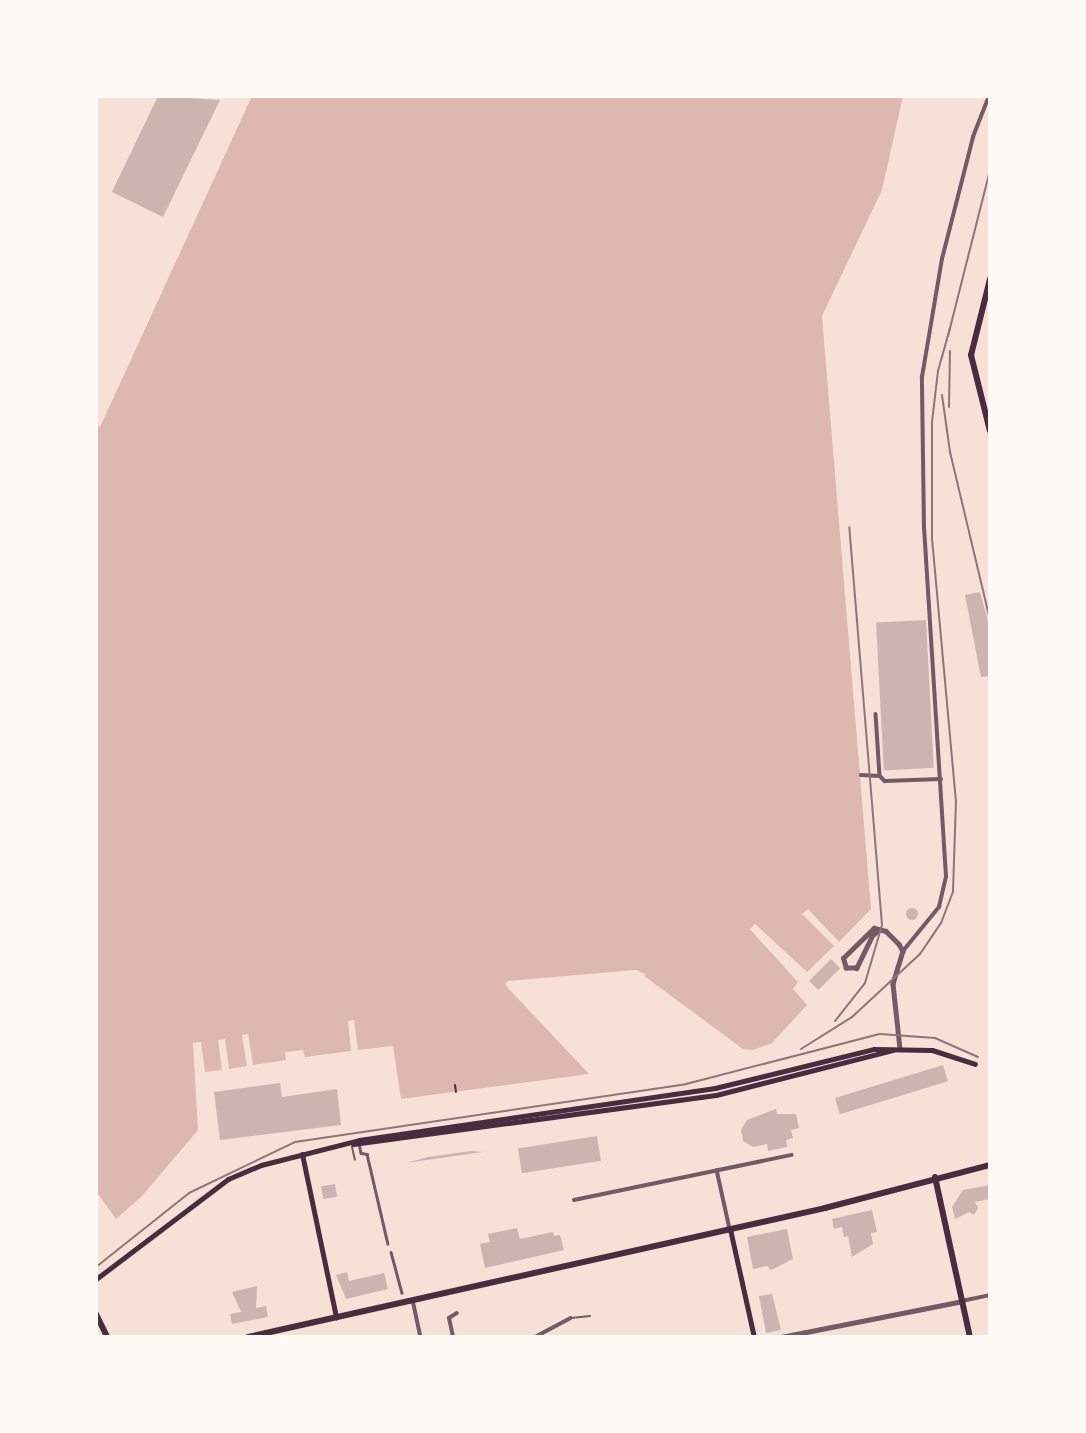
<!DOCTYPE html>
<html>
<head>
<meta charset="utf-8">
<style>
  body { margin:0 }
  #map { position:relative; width:1086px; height:1433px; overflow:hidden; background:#f7e1d7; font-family:Manrope,sans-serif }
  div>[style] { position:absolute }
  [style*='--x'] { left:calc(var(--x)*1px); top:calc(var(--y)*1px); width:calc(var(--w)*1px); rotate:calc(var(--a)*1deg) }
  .water>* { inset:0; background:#dcb8b0 }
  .pier>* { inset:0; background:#f7e1d7 }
  .building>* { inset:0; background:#ccb4b1; transform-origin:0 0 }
  .round { border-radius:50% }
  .path>* { height:2px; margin:-1px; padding:0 1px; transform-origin:1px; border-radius:1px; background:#4a2c40 }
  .service>* { height:2px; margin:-1px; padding:0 1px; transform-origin:1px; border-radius:1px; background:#755966 }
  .pedestrian>* { height:2.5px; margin:-1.25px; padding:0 1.25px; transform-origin:1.25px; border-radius:1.25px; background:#755966 }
  .minor>* { height:3.5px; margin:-1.75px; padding:0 1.75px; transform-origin:1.75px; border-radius:1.75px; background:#755966 }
  .tertiary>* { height:4.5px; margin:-2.25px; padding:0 2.25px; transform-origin:2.25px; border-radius:2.25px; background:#755966 }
  .secondary>* { height:5px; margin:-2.5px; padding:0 2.5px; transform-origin:2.5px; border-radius:2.5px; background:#4a2c40 }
  .primary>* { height:6px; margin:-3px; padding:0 3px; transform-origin:3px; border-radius:3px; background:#4a2c40 }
  .trunk>* { height:6px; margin:-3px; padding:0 3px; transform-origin:3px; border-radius:3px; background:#4a2c40 }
  .rail>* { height:2px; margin:-1px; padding:0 1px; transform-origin:1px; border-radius:1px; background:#8f747c }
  span { translate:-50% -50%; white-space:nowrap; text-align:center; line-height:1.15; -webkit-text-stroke:5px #fffaf5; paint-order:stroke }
  .frame { position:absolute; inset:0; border:98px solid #fffaf5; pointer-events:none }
</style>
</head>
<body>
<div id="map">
  <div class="water">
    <i style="clip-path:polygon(252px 96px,903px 96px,882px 190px,822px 316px,871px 909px,839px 942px,808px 909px,802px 914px,834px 946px,807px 972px,755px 925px,750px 929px,798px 982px,793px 989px,807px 1005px,772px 1043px,753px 1050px,743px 1049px,636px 970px,507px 981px,508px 988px,589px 1074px,401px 1099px,393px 1046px,358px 1050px,354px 1020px,348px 1021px,351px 1051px,305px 1057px,303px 1050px,285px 1052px,286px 1060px,253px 1065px,248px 1034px,242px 1035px,247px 1066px,229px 1069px,225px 1039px,218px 1040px,222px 1070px,205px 1072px,201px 1042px,193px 1043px,198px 1130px,142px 1196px,116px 1219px,96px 1191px,96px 425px,100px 427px)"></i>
  </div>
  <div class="pier">
    <i style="clip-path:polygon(755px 924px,807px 972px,765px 939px,798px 982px,750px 929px)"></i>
    <i style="clip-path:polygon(636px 970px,647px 975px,509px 984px,512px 988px,508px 988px,505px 983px)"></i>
  </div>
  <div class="building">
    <i style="clip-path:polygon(158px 96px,220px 100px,163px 217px,112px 192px)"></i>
    <i style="clip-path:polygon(980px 592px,990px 628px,990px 676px,981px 677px,965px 595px)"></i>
    <i style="left:926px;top:620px;width:148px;height:50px;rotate:87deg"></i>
    <i class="round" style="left:906px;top:908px;width:12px;height:12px"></i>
    <i style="left:831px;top:959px;width:13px;height:31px;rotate:45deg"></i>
    <i style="left:943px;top:1065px;width:17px;height:113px;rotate:73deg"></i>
    <i style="clip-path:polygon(280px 1083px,282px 1097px,337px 1089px,341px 1125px,220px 1140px,214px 1092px)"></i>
    <i style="clip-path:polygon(776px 1109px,777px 1114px,796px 1114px,799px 1128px,791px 1130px,793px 1138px,786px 1140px,787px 1147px,768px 1151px,767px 1144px,753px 1147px,743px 1141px,741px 1130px,747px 1120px)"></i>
    <i style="left:597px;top:1136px;width:25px;height:80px;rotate:81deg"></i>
    <i style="clip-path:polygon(471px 1151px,483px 1152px,406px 1163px,428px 1157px)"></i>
    <i style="left:335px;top:1184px;width:13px;height:14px;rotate:81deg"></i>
    <i style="clip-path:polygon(990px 1185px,990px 1199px,975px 1202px,978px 1208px,974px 1215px,969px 1212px,955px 1219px,952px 1207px,963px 1190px)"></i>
    <i style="clip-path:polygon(872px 1210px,877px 1232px,871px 1233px,873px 1244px,852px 1257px,848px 1236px,844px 1237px,842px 1227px,834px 1229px,832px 1219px)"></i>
    <i style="clip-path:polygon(517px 1228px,520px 1239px,553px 1232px,554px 1236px,560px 1235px,564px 1250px,485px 1268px,480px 1244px,490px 1242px,488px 1234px)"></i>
    <i style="clip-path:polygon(787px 1229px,793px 1259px,771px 1270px,767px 1266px,753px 1269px,747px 1237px)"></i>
    <i style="clip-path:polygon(347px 1272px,349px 1281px,384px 1273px,388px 1289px,346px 1299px,336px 1275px)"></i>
    <i style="clip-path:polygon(257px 1286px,256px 1308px,266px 1306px,268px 1317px,232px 1324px,230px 1314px,241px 1312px,232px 1292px)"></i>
    <i style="clip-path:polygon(772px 1294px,781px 1330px,766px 1333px,759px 1296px)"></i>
  </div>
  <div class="path">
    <i style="--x:455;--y:1085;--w:7;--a:82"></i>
  </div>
  <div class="service">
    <i style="--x:352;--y:1147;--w:13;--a:77"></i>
    <i style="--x:571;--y:1318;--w:19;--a:-6"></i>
  </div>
  <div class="pedestrian">
    <i style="--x:359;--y:1143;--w:10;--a:79"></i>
    <i style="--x:361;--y:1153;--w:6;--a:9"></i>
    <i style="--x:367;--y:1154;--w:92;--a:76.9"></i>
    <i style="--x:391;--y:1252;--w:42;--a:75"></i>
  </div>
  <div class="minor">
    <i style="--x:876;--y:714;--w:62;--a:86.3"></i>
    <i style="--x:880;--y:776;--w:7;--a:45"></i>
    <i style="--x:885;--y:781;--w:56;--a:-2"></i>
    <i style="--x:861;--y:775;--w:18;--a:3"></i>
    <i style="--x:903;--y:951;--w:57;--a:-50.7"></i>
    <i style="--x:939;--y:907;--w:31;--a:-77"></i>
    <i style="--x:946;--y:877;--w:349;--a:-93.6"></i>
    <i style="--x:924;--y:529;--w:152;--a:-90.8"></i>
    <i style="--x:922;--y:377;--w:120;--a:-80.4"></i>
    <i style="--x:942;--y:259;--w:126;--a:-75.7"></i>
    <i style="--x:973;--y:137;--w:44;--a:-68.7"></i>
    <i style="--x:717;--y:1170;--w:60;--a:77.6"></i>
    <i style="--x:574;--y:1200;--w:222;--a:-11.7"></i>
    <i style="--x:413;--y:1300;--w:38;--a:78"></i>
    <i style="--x:962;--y:1301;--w:29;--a:-12"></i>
    <i style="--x:453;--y:1337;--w:19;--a:-102"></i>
    <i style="--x:449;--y:1318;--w:9;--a:-32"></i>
    <i style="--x:535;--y:1337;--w:40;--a:-28"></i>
  </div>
  <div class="tertiary">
    <i style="--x:880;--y:930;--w:9;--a:144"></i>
    <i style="--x:873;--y:935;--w:37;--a:116"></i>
    <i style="--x:857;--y:968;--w:11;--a:180"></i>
    <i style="--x:846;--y:968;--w:10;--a:-107"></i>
    <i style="--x:843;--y:958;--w:43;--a:-44.1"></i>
    <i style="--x:874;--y:928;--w:12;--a:14"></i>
    <i style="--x:886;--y:931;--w:18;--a:45"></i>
    <i style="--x:899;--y:944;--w:8;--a:60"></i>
    <i style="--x:903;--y:951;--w:34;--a:107"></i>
    <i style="--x:893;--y:984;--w:64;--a:83.8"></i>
    <i style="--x:781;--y:1337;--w:185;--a:-11.2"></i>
  </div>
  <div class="secondary">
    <i style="--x:353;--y:1144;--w:366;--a:-7.7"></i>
    <i style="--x:716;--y:1095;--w:183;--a:-14.3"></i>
    <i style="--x:302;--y:1154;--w:167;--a:78.2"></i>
    <i style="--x:730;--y:1229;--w:111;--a:77.5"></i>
    <i style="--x:96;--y:1279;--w:166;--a:-37.1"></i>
    <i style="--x:228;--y:1179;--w:36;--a:-23"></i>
    <i style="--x:261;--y:1165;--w:101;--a:-14.3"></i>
    <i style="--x:359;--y:1140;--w:360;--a:-8.3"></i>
    <i style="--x:715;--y:1088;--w:164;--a:-13.8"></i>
    <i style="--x:874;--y:1049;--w:58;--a:1"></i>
    <i style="--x:932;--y:1050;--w:45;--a:18"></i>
  </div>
  <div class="primary">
    <i style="--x:990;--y:279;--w:78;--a:104"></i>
    <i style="--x:971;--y:355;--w:78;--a:76"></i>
    <i style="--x:935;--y:1177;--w:164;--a:77.7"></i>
    <i style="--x:248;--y:1337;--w:591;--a:-12.6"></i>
    <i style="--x:825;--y:1208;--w:171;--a:-14.6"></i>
  </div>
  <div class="trunk">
    <i style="--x:96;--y:1314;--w:25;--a:64"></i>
  </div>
  <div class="rail">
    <i style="--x:948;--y:336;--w:171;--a:-75.8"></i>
    <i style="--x:942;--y:395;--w:58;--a:82"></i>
    <i style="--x:950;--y:452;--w:173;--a:76.6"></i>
    <i style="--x:949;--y:407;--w:56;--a:-89"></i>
    <i style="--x:835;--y:1021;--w:48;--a:-51.7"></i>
    <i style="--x:865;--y:983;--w:60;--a:-73.7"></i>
    <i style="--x:882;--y:925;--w:399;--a:-94.7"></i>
    <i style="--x:801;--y:1049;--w:60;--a:-32.1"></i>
    <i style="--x:852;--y:1017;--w:93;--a:-42.8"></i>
    <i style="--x:920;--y:954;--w:37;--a:-56"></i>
    <i style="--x:941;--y:923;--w:34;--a:-69"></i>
    <i style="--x:953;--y:891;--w:89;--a:-88.1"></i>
    <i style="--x:956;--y:802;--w:263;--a:-95.2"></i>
    <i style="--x:932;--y:540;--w:118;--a:-90"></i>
    <i style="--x:932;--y:422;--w:51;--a:-83.3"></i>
    <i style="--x:938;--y:371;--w:45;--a:-74.4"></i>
    <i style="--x:96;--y:1267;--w:119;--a:-38.5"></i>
    <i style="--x:189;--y:1193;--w:118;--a:-25.7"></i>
    <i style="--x:295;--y:1142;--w:395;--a:-8.4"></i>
    <i style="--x:686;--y:1084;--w:200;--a:-14.5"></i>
    <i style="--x:880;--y:1034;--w:55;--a:4.2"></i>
    <i style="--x:935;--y:1038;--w:47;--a:23.8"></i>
  </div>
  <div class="frame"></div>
</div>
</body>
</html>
